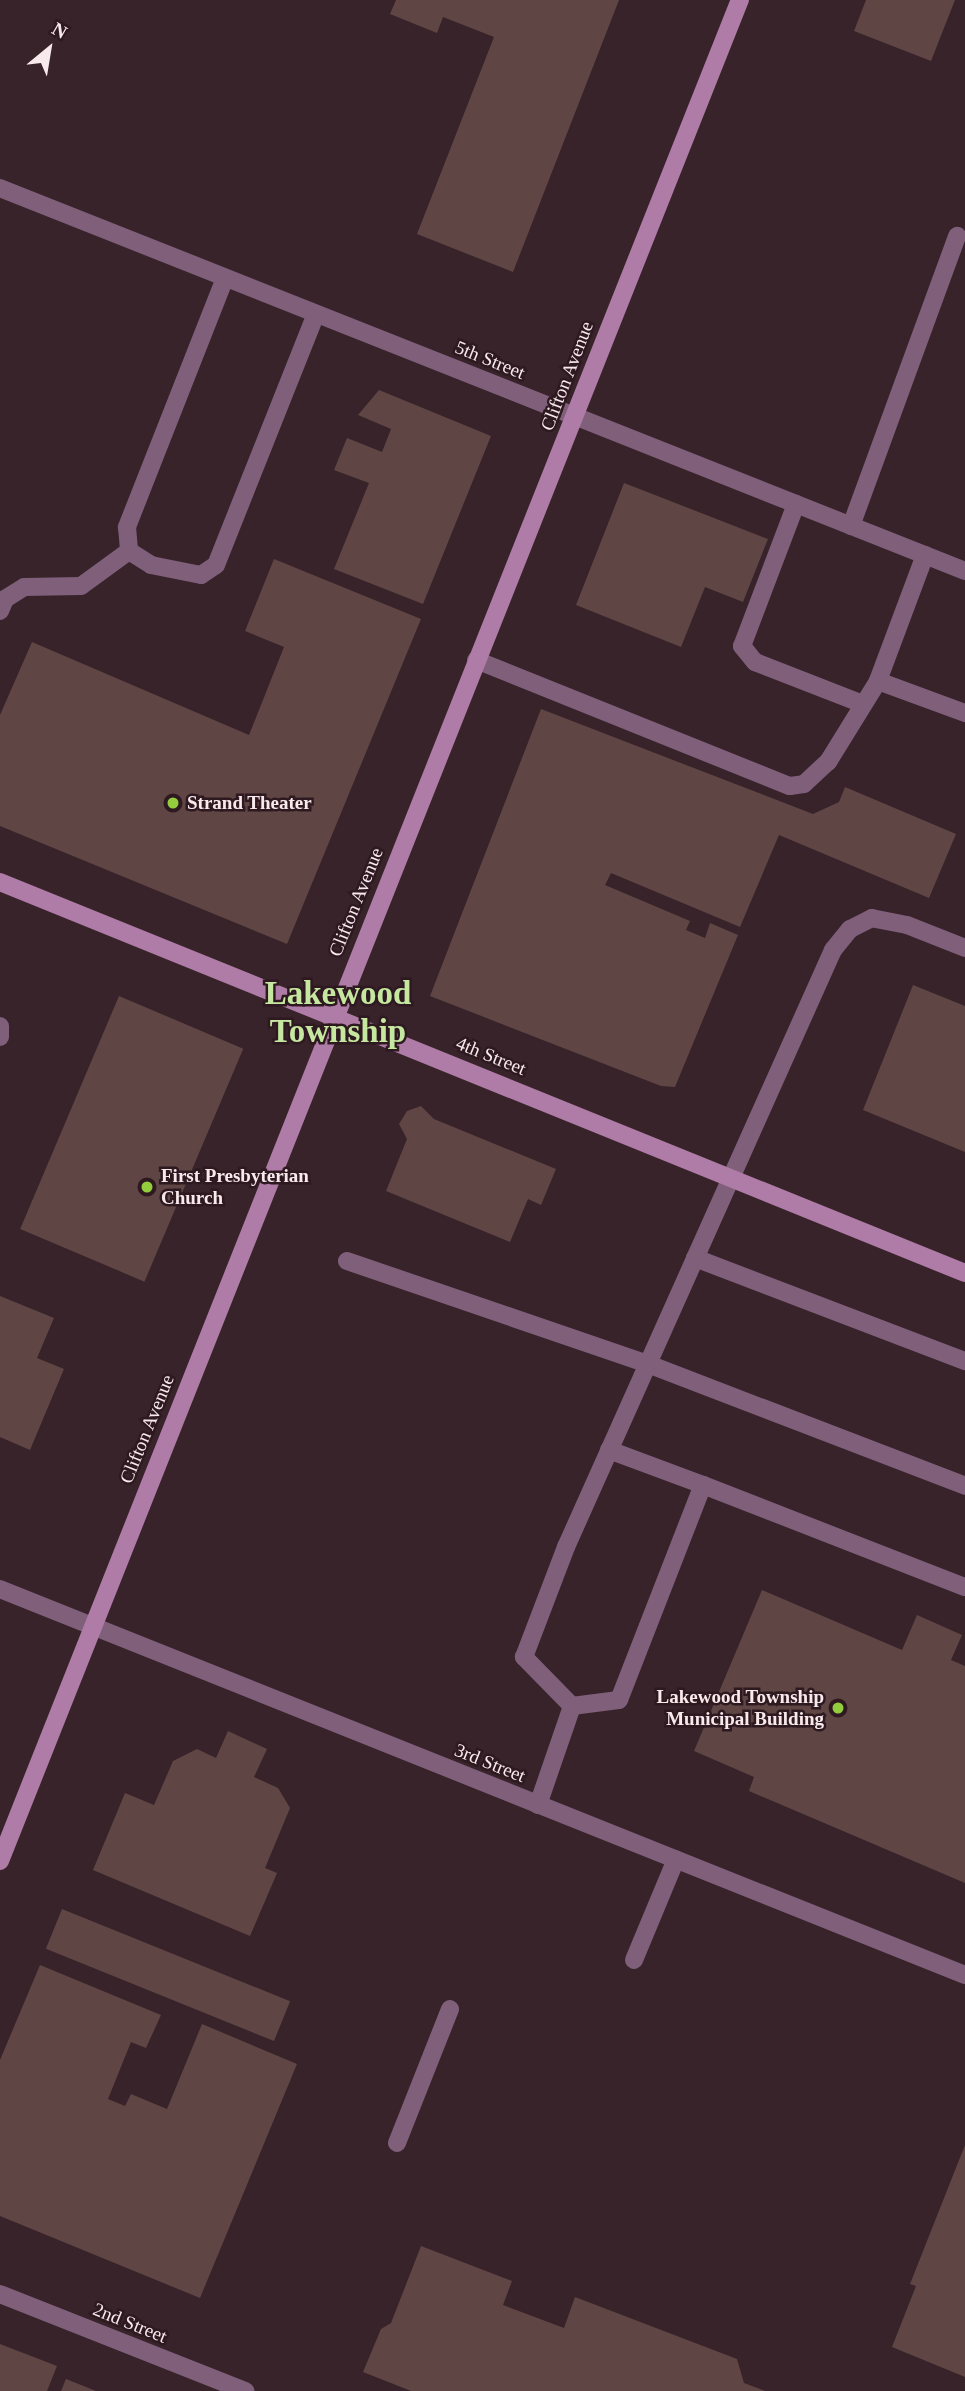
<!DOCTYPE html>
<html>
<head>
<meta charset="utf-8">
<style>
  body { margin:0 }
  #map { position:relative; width:965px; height:2391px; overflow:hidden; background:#38232a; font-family:Georgia,serif }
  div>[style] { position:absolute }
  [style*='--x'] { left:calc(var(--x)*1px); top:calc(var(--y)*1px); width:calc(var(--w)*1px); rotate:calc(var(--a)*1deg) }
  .building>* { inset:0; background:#5f4644; transform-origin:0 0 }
  .lane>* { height:18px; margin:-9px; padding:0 9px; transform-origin:9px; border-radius:9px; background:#7f5f7a }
  .street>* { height:18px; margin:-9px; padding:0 9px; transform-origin:9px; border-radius:9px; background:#7f5f7a }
  .secondary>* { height:18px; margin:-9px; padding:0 9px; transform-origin:9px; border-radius:9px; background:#af7ca7 }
  .dots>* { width:19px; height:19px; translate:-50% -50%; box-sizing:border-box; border:4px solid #2e1920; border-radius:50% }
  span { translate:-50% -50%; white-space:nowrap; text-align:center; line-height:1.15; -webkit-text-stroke:5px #2e1920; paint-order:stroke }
  .street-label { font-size:19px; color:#f8e9ed }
  .poi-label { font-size:19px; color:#f8e9ed; font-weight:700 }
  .left { translate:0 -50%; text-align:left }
  .right { translate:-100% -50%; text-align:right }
  .town-label { font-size:33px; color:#c5e7a0; font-weight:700 }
  .north { position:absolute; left:14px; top:14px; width:70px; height:70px; -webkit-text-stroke:5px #2e1920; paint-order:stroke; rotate:30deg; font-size:19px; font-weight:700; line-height:28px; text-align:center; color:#f8e9ed }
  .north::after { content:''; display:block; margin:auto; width:24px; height:32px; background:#f8e9ed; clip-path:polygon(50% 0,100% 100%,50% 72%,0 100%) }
</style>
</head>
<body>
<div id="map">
  <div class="building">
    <i style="clip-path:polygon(396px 0,619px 0,513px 272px,417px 234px,494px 37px,443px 17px,437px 33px,390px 14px)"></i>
    <i style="clip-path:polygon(866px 0,955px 0,931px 61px,854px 31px)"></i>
    <i style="clip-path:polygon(379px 390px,491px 436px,423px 604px,334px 569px,369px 483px,334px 470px,347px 438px,382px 452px,391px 429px,358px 415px)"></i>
    <i style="clip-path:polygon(624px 483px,768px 539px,743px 602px,705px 587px,681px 647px,576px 605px)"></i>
    <i style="clip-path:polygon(274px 559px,421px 619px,287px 944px,0 826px,0 715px,32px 642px,249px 735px,284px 647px,245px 631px)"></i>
    <i style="clip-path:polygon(541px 709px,813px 814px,839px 802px,845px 787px,956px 834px,929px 898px,779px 835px,740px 927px,611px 873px,605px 885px,690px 921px,686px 930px,705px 938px,710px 923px,738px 935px,675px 1087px,661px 1086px,430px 996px)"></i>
    <i style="clip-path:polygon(913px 985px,965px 1006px,965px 1152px,863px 1110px)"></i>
    <i style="left:119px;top:996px;width:135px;height:253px;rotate:23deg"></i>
    <i style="clip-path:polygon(421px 1106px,434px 1119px,556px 1169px,541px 1205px,528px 1199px,510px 1242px,386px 1191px,407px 1139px,399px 1124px,407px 1111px)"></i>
    <i style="clip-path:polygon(0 1296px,54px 1318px,37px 1358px,64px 1369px,30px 1450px,0 1437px)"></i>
    <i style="clip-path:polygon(762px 1590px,902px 1650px,917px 1615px,962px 1635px,951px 1660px,965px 1666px,965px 1883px,749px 1791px,754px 1777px,694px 1751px)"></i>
    <i style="clip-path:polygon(228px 1731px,267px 1749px,254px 1777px,278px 1788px,290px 1808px,265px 1868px,277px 1873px,250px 1936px,93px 1870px,125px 1793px,154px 1805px,173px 1761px,197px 1749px,216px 1758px)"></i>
    <i style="left:62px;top:1909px;width:246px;height:43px;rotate:22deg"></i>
    <i style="clip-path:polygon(40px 1965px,161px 2015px,146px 2048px,131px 2042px,108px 2099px,125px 2106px,131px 2094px,167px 2109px,202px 2024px,297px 2064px,200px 2298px,0 2216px,0 2060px)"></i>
    <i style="clip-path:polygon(965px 2145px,965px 2377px,892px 2347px,916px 2286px,910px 2284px)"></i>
    <i style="clip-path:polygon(421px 2246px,512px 2281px,503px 2305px,564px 2328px,575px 2297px,737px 2359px,744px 2383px,765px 2391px,411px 2391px,363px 2372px,381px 2329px,391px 2323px)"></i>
    <i style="clip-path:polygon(0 2344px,57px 2366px,47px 2391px,0 2391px)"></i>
    <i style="clip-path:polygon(66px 2379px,96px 2391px,61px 2391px)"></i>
  </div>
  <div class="lane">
    <i style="--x:225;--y:278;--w:268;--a:111.5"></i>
    <i style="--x:127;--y:527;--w:24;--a:85"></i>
    <i style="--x:129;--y:551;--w:26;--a:32"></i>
    <i style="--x:151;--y:565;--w:51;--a:11.3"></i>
    <i style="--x:201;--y:575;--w:18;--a:-34"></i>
    <i style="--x:216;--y:565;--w:270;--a:-68.3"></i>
    <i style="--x:796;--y:504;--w:152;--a:110.8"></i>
    <i style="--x:742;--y:646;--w:21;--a:51"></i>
    <i style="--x:755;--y:662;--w:116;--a:21.3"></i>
    <i style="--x:851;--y:526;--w:309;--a:-69.9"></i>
    <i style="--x:925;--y:555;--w:134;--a:110.5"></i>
    <i style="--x:878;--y:681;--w:93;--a:20.2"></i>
    <i style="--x:0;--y:611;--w:13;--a:-67"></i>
    <i style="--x:5;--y:599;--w:22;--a:-32"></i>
    <i style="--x:24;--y:587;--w:57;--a:-1"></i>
    <i style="--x:81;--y:586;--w:59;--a:-36.1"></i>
    <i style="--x:476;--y:660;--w:338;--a:21.9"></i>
    <i style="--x:790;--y:786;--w:14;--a:-8"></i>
    <i style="--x:804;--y:784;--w:33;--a:-43"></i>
    <i style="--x:828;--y:762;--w:95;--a:-58.3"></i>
    <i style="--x:965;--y:948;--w:62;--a:-158.4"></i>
    <i style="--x:907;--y:925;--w:36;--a:-169"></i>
    <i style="--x:872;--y:918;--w:25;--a:153"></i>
    <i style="--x:850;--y:929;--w:27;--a:129"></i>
    <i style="--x:833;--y:950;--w:338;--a:114.1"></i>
    <i style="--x:695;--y:1258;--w:289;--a:20.9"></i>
    <i style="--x:0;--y:1026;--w:11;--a:90"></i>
    <i style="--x:347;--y:1261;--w:318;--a:18.9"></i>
    <i style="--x:648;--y:1364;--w:340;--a:21"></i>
    <i style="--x:609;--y:1450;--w:100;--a:20.4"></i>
    <i style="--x:572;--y:1706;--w:47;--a:-7.3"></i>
    <i style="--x:619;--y:1700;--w:231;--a:-68.7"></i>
    <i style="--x:703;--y:1485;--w:281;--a:21.3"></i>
    <i style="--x:572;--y:1706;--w:69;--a:-134.4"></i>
    <i style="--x:524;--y:1657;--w:118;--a:-69.1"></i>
    <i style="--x:566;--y:1547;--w:316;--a:-65.9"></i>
    <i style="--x:538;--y:1805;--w:105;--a:-71"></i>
    <i style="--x:634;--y:1960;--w:109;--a:-67.4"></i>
    <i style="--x:397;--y:2143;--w:144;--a:-68.4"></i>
  </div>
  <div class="street">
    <i style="--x:0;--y:188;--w:1038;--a:21.65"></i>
    <i style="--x:0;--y:1589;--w:1039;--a:21.8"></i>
    <i style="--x:0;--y:2294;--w:264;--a:21.6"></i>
  </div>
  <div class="secondary">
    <i style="--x:0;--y:882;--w:1041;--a:22.06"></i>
    <i style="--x:0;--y:1861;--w:2003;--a:-68.32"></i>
  </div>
  <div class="dots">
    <i style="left:173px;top:803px;background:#93cd3d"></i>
    <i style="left:147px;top:1187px;background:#93cd3d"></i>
    <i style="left:838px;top:1708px;background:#93cd3d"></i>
  </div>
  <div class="street-label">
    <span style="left:490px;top:360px;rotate:22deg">5th Street</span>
    <span style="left:567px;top:376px;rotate:-69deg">Clifton Avenue</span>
    <span style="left:356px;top:902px;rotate:-68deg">Clifton Avenue</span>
    <span style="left:491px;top:1056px;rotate:22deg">4th Street</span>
    <span style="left:147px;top:1429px;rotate:-68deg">Clifton Avenue</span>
    <span style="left:490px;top:1763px;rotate:22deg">3rd Street</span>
    <span style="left:130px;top:2323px;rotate:22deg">2nd Street</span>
  </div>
  <div class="poi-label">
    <span class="left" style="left:187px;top:803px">Strand Theater</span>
    <span class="left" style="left:161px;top:1187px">First Presbyterian<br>Church</span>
    <span class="right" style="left:824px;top:1708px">Lakewood Township<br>Municipal Building</span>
  </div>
  <div class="town-label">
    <span style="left:338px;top:1013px">Lakewood<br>Township</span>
  </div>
  <div class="north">N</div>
</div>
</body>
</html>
